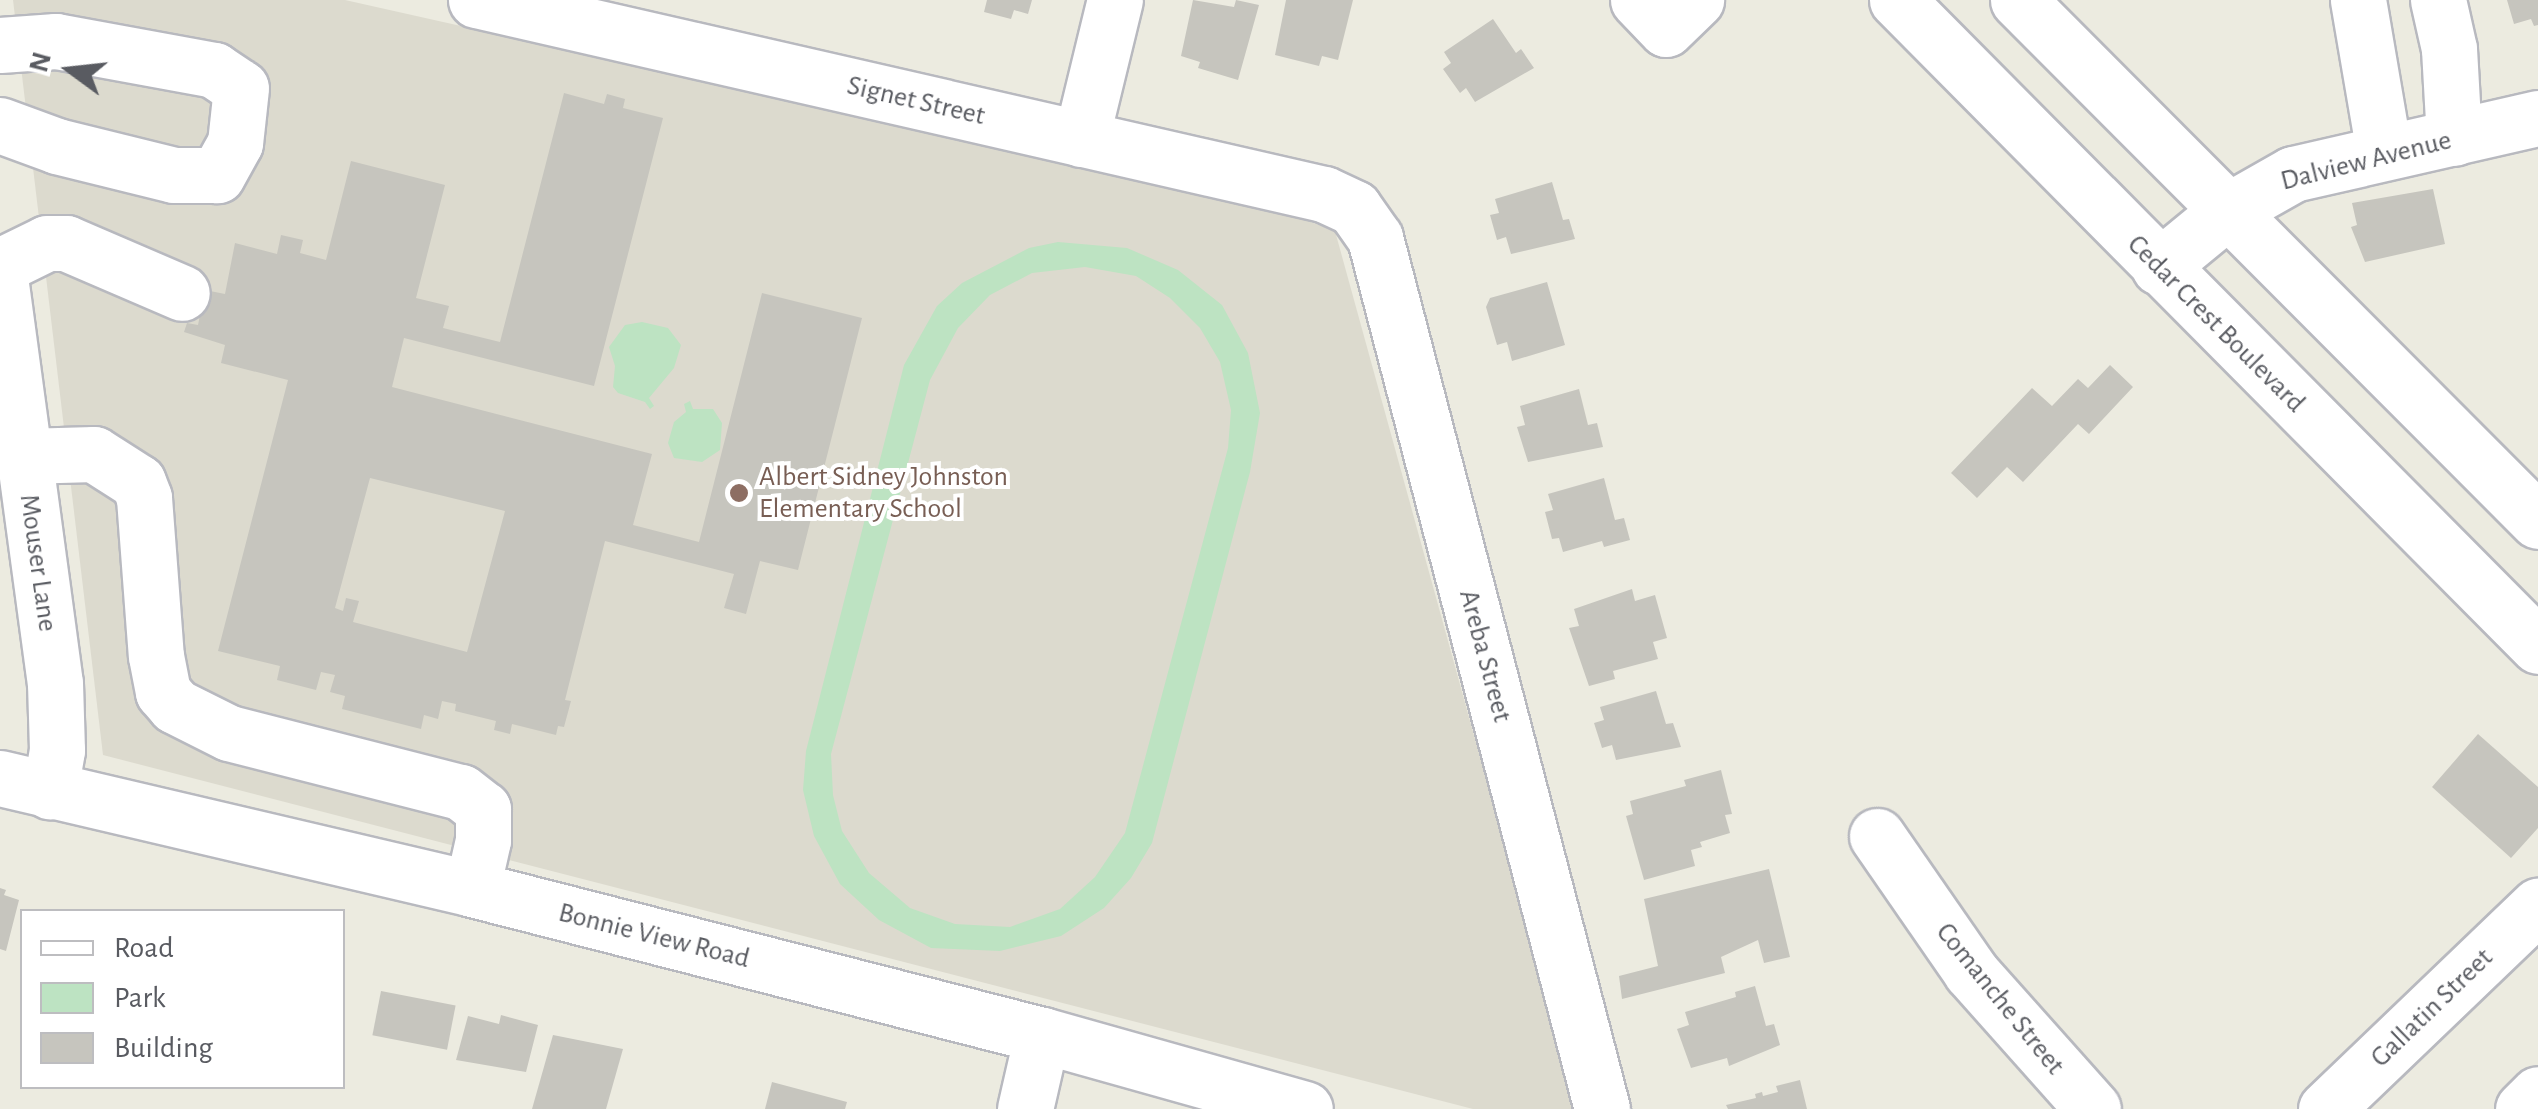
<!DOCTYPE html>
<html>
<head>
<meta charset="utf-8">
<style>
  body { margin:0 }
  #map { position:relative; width:2538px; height:1109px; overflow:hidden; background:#ecebe0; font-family:"Alegreya Sans",sans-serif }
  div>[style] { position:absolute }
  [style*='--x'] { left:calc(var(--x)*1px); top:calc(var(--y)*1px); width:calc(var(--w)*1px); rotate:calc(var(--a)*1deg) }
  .education>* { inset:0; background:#dcdace }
  .green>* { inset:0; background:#bde3c2 }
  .building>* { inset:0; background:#c6c5be; transform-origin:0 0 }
  .roads { filter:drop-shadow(2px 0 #b8b9bf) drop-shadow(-2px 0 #b8b9bf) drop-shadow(0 2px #b8b9bf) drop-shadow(0 -2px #b8b9bf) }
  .minor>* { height:55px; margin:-27.5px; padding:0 27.5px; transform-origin:27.5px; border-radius:27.5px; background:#fff }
  .dots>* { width:28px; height:28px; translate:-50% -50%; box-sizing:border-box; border:5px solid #fff; border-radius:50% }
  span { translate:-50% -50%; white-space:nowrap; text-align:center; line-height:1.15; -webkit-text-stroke:8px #fff; paint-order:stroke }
  .street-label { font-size:28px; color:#595b61 }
  .education-label { font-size:28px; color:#785e54 }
  .left { translate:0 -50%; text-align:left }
  .legend { position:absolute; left:20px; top:909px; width:325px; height:180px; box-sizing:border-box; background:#fff; border:2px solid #bdbdc0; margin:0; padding:12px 18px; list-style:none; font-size:30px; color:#595b61 }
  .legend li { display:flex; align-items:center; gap:20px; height:50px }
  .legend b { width:50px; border:2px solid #bdbdc0 }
  .north { position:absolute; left:20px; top:20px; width:100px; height:100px; -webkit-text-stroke:8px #fff; paint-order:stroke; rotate:285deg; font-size:28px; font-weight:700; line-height:40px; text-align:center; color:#595b61 }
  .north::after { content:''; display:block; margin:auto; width:35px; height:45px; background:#595b61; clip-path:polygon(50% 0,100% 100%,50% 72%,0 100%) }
</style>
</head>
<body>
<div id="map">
  <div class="education">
    <i style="clip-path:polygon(13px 0,345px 0,1273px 208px,1335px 231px,1577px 1109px,1473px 1109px,103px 755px)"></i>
  </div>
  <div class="green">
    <i style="clip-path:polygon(evenodd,1058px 242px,1127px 248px,1178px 270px,1222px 305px,1248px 353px,1260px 413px,1250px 472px,1152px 843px,1131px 878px,1104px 908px,1061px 936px,1000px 951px,931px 948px,879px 920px,840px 884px,814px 836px,803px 790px,806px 751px,904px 365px,937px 306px,962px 283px,1029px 248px,1058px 242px,1085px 267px,1136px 276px,1170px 298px,1200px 328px,1220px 362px,1231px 410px,1228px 448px,1125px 833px,1095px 877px,1060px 909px,1010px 927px,955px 924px,910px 908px,869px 873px,842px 831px,833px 795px,831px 754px,930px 380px,958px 328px,990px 295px,1032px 273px,1085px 267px)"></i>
    <i style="clip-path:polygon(642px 322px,668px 328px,681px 345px,674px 368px,649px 398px,654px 406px,650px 409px,645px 402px,618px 393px,613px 387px,615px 366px,609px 347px,625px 325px)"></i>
    <i style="clip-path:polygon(690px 401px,693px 409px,713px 409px,722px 423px,720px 450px,702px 462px,674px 458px,668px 443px,674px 422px,686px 412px,684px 404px)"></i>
  </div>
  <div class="building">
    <i style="clip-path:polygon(987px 0,1032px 0,1028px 14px,1014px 10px,1011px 19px,984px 12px)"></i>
    <i style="clip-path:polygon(1193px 0,1234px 7px,1236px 0,1259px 5px,1238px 80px,1198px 68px,1200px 62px,1181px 56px)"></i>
    <i style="clip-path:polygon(1286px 0,1353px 0,1338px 60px,1322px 56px,1319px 66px,1275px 55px)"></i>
    <i style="clip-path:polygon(2507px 0,2538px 0,2538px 25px,2534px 26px,2531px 19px,2514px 24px)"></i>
    <i style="clip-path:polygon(1493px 19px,1516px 53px,1521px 49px,1534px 68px,1475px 102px,1466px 88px,1460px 93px,1443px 69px,1451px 63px,1444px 52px)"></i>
    <i style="clip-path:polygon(evenodd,564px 93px,604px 104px,607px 94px,625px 99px,623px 108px,663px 118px,594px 386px,404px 338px,392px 387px,652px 454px,633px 525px,699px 542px,762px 293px,862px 318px,798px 570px,760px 561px,746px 614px,724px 608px,734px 574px,605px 541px,565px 700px,571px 701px,564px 727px,558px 726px,556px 735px,512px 724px,510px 734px,494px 730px,496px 721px,455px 711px,456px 704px,442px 701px,438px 719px,424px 715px,421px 729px,342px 709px,345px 696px,330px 692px,335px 675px,321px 672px,316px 690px,277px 680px,280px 666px,218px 651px,288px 380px,221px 363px,225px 345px,184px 332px,187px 323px,198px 325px,205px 290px,225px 294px,235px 243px,277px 254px,281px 235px,303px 240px,300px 253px,326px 260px,351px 161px,445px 185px,416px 298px,449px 306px,443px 328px,500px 342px,564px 93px,370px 478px,505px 511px,467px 652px,353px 622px,359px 601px,346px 598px,343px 611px,335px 608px,370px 478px)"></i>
    <i style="clip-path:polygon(1552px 182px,1563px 220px,1569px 219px,1575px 239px,1511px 254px,1506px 237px,1497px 240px,1490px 215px,1499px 213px,1495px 199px)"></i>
    <i style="clip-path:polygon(2433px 189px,2445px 244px,2365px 262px,2351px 227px,2357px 225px,2352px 203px)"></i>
    <i style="clip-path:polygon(1547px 282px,1565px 345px,1512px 361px,1507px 342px,1497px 345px,1486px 307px,1490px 298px)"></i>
    <i style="clip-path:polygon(2110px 365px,2133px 387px,2089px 434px,2078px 424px,2023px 482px,2007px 467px,1977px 498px,1951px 473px,2032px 388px,2052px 406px,2078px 379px,2088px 388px)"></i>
    <i style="clip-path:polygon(1579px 389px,1588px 425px,1597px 423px,1603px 447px,1528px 462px,1517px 427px,1525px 425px,1520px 406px)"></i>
    <i style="clip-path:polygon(1604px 478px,1615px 520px,1624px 518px,1630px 540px,1604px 547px,1602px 541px,1563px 552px,1559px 538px,1552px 539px,1545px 512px,1553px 510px,1548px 494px)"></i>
    <i style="clip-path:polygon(1632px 589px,1635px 601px,1655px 595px,1667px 638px,1653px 642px,1658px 659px,1613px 671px,1615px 679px,1589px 686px,1569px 628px,1579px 626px,1574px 609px)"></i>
    <i style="clip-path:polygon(1656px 691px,1666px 724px,1673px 723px,1681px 747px,1616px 760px,1612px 745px,1602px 748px,1594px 723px,1604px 720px,1600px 707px)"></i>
    <i style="clip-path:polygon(2478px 734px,2538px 787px,2538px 828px,2511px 858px,2432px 787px)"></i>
    <i style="clip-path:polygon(1721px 770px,1732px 814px,1725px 815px,1730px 833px,1700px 842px,1702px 847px,1691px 850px,1695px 866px,1644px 880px,1626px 816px,1633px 814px,1630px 801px,1686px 786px,1684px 780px)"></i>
    <i style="clip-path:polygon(1769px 869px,1790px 957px,1764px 963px,1758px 940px,1721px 957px,1725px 973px,1622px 999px,1619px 976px,1658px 966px,1644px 899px)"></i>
    <i style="clip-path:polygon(0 888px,6px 890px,4px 895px,19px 900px,6px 951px,0 949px)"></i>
    <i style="clip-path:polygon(1755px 986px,1766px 1026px,1774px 1024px,1780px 1045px,1729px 1066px,1727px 1058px,1691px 1068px,1677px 1029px,1689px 1025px,1685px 1012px,1736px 997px,1735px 992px)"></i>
    <i style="left:381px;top:991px;width:76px;height:45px;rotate:11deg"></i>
    <i style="clip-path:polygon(501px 1015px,538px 1025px,526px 1072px,456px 1060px,468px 1016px,499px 1024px)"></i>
    <i style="clip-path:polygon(553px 1035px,623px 1049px,606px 1109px,532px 1109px)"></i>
    <i style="clip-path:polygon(1800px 1080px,1807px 1109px,1728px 1109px,1726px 1105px,1756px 1098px,1755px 1094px,1762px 1092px,1763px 1096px,1778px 1092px,1776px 1086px)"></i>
    <i style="clip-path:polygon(772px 1082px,847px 1102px,845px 1109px,765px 1109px)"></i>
  </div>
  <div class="roads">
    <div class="minor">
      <i style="--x:476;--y:0;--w:870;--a:12.89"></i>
      <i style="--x:1324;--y:194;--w:33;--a:25"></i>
      <i style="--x:1354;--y:208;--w:37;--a:55"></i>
      <i style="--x:1375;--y:238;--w:900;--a:75.39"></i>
      <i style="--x:1638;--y:0;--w:40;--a:46"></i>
      <i style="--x:1666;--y:29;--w:42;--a:-44"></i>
      <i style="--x:1897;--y:0;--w:910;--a:45.22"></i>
      <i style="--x:2018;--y:0;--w:736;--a:45.06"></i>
      <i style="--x:2358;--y:0;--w:154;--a:80.3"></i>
      <i style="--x:2438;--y:0;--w:50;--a:77.3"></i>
      <i style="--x:2449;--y:49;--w:89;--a:86.8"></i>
      <i style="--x:0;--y:45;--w:56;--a:-4.1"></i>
      <i style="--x:56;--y:41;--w:161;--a:10.4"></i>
      <i style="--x:214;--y:70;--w:32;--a:34"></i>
      <i style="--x:241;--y:88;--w:55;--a:96.2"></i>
      <i style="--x:235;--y:143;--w:37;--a:119"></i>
      <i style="--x:217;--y:175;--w:43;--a:180"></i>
      <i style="--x:174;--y:175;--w:121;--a:-166.1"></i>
      <i style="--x:57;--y:146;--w:61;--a:-159.8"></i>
      <i style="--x:1081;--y:139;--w:143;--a:-76.3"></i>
      <i style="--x:0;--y:266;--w:52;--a:-26.1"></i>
      <i style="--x:47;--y:243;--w:19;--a:0"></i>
      <i style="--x:66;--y:243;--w:126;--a:23.3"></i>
      <i style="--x:2159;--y:267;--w:87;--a:-39.4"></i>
      <i style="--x:2226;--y:212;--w:77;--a:-29.6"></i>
      <i style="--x:2293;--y:174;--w:251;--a:-12.9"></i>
      <i style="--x:0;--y:277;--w:410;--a:82.3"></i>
      <i style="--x:55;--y:683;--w:67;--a:88.3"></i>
      <i style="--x:57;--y:750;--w:42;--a:99.7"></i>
      <i style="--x:24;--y:456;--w:70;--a:-1.6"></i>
      <i style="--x:94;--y:454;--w:52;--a:32.5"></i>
      <i style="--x:138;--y:482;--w:17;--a:69"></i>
      <i style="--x:144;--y:498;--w:158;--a:85.7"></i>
      <i style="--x:156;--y:656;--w:37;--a:79"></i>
      <i style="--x:163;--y:692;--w:18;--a:49"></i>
      <i style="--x:175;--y:706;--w:60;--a:26.6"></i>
      <i style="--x:229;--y:733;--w:239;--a:14.3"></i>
      <i style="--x:461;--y:792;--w:28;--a:38"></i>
      <i style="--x:483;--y:809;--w:31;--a:90"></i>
      <i style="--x:483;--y:840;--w:50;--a:102.7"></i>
      <i style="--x:0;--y:778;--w:485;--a:13.2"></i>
      <i style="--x:472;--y:889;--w:588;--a:14.37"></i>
      <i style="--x:1042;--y:1035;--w:273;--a:15.7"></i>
      <i style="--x:1877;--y:836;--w:165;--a:55.3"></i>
      <i style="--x:1971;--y:972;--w:183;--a:48.3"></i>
      <i style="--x:1025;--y:1109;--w:76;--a:-77.1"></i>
      <i style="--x:2326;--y:1109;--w:294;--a:-43.8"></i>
      <i style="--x:2523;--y:1109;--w:21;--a:-45"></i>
    </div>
  </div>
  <div class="dots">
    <i style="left:739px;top:493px;background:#8d6e63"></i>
  </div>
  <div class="street-label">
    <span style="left:916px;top:101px;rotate:13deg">Signet Street</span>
    <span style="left:2366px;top:161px;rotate:-14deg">Dalview Avenue</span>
    <span style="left:2216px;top:324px;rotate:45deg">Cedar Crest Boulevard</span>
    <span style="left:38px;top:563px;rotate:82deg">Mouser Lane</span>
    <span style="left:1485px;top:656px;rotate:75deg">Areba Street</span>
    <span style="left:654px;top:936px;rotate:14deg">Bonnie View Road</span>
    <span style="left:2000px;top:999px;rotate:51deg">Comanche Street</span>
    <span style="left:2432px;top:1008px;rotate:-44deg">Gallatin Street</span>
  </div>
  <div class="education-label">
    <span class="left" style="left:759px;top:493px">Albert Sidney Johnston<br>Elementary School</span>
  </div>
  <ul class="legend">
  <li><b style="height:12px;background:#fff"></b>Road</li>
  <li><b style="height:28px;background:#bde3c2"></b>Park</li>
  <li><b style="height:28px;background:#c6c5be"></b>Building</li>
  </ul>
  <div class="north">N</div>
</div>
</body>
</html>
